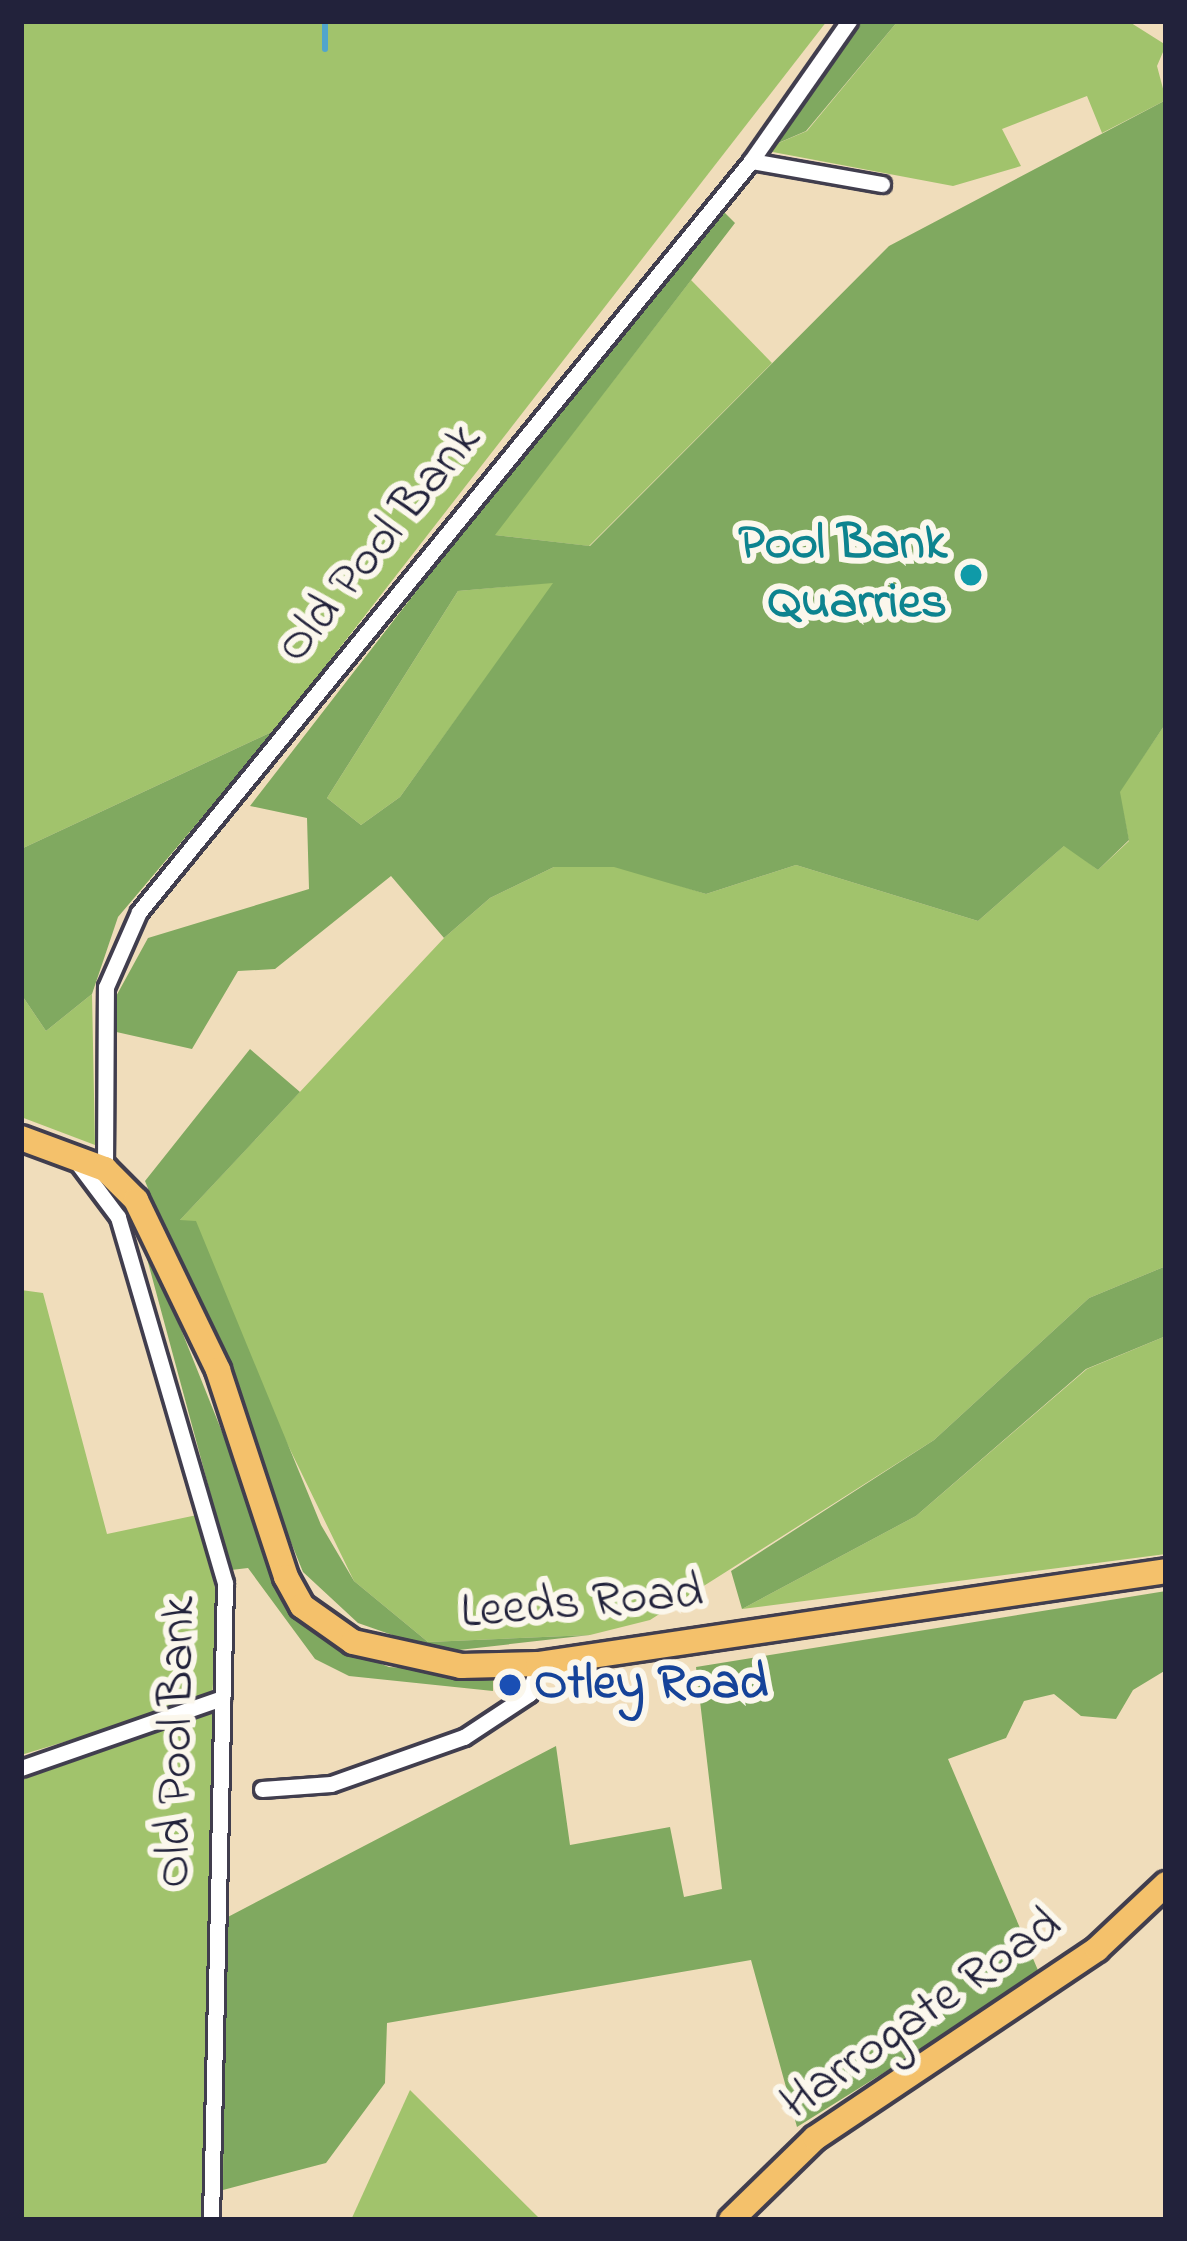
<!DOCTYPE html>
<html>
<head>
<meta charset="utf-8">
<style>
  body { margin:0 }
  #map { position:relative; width:1187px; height:2241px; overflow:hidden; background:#f0ddbb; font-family:"Indie Flower",sans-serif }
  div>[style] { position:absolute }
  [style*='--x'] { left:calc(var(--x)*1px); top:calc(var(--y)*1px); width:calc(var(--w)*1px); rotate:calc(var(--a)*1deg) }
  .green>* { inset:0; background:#a1c36c }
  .forest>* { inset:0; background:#80a960 }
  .stream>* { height:6px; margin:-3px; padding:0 3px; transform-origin:3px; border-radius:3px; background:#51a5cd }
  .roads { filter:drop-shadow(3px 0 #413e4e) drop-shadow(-3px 0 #413e4e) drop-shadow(0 3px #413e4e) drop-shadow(0 -3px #413e4e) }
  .minor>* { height:15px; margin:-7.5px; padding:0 7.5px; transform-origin:7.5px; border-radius:7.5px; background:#fff }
  .trunk>* { height:24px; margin:-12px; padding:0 12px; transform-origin:12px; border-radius:12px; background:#f4c16b }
  .dots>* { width:33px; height:33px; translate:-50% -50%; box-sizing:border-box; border:6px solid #fbf7ec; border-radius:50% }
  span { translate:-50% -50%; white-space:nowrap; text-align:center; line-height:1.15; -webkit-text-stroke:12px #fbf7ec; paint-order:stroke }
  .street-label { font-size:51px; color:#22223b }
  .culture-label { font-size:51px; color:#0d838f; font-weight:700 }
  .right { translate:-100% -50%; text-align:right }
  .transit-label { font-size:51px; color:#164399; font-weight:700 }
  .left { translate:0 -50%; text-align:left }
  .frame { position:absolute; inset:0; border:24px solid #22223b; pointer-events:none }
</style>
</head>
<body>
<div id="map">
  <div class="green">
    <i style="clip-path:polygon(21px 21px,827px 21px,276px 730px,21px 849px)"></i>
    <i style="clip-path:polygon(898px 21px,1128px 21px,1166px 45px,1157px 66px,1166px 100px,1102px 133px,1087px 96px,1002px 129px,1021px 166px,953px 186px,762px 150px,807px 131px)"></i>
    <i style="clip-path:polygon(691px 280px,772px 363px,589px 546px,494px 535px)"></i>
    <i style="clip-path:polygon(555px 582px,400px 797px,361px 825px,327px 798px,458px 591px)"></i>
    <i style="clip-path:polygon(1166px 723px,1166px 1266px,1089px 1298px,934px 1440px,650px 1620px,590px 1635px,428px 1642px,354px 1581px,179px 1221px,444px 938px,490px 898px,554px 867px,615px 865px,706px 894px,796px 865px,978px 921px,1065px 845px,1098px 870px,1129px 841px,1119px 792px)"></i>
    <i style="clip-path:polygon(21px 994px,46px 1031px,92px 994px,95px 1145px,21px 1117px)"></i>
    <i style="clip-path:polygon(21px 1290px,43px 1293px,107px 1534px,197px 1515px,219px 1604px,212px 1697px,21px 1755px)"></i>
    <i style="clip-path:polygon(1166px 1336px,1166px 1554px,742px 1609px,916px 1516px,1087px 1369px)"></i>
    <i style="clip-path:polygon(213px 1713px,203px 2220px,21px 2220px,21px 1780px)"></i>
    <i style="clip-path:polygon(410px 2090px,541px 2220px,351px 2220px)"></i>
  </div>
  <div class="forest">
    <i style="clip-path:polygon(861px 21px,898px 21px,806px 131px,762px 150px)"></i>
    <i style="clip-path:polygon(evenodd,1166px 100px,1166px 723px,1120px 792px,1129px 840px,1098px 870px,1064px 846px,978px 921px,796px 865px,706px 894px,614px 867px,554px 867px,490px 898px,444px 938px,391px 876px,275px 969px,238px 971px,192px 1049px,112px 1031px,114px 1000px,148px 938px,309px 889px,307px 818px,250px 806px,716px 204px,735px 223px,495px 535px,590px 546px,889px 246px,1166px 100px,553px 583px,400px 797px,361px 825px,327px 798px,458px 591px,553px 583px)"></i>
    <i style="clip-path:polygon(276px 730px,118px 917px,92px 994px,46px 1031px,21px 994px,21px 849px)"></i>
    <i style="clip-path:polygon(250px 1049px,300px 1092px,180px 1220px,196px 1221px,321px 1525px,354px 1581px,428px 1642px,590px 1635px,441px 1652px,358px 1623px,303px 1572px,145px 1181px)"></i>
    <i style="clip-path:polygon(135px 1214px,292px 1607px,328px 1643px,389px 1667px,493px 1674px,493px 1691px,349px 1676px,315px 1659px,248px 1568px,231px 1570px)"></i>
    <i style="clip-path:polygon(1166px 1266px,1166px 1336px,1086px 1369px,916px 1516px,742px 1609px,731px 1571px,934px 1440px,1089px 1298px)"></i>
    <i style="clip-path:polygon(1166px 1591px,1166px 1670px,1133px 1690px,1116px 1719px,1081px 1716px,1054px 1694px,1024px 1701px,1006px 1738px,948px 1759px,1040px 1975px,797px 2127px,751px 1960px,387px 2023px,385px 2083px,326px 2163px,223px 2190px,224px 1919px,556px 1746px,570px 1845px,670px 1827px,684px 1897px,722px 1889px,696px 1667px)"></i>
  </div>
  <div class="stream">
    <i style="--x:325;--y:21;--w:28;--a:90"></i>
  </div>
  <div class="roads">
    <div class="minor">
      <i style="--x:751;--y:161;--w:133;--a:10"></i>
      <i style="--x:76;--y:1161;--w:70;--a:53.1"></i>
      <i style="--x:118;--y:1217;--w:381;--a:73.7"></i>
      <i style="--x:225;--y:1583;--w:637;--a:91.26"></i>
      <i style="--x:105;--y:1169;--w:182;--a:-89.7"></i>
      <i style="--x:106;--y:987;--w:82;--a:-66.3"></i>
      <i style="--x:139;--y:912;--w:969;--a:-50.82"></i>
      <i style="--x:751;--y:161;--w:171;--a:-55"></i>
      <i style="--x:21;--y:1768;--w:213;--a:-19.2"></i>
      <i style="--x:262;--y:1789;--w:69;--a:-4.1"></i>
      <i style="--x:331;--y:1784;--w:141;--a:-19.5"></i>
      <i style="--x:464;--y:1737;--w:78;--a:-33.5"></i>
      <i style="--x:529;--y:1694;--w:31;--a:-73"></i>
    </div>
    <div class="trunk">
      <i style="--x:21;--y:1138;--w:90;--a:20.3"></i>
      <i style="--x:105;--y:1169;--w:44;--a:45"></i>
      <i style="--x:136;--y:1200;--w:189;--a:64.2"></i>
      <i style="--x:218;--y:1370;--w:218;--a:71.8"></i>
      <i style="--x:286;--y:1577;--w:33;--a:61"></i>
      <i style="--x:302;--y:1606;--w:62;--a:35.2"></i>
      <i style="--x:353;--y:1642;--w:111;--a:12.5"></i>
      <i style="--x:461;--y:1666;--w:77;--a:-1.5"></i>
      <i style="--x:538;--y:1664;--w:635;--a:-8.42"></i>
      <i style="--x:731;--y:2220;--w:117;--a:-44.3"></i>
      <i style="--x:815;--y:2138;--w:339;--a:-33.8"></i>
      <i style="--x:1097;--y:1949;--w:95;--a:-43.3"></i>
    </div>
  </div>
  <div class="dots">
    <i style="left:971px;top:575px;background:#0f9aa8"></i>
    <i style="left:510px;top:1685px;background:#1a4fb4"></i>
  </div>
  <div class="street-label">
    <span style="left:380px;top:544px;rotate:-51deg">Old Pool Bank</span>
    <span style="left:582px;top:1604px;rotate:-5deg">Leeds Road</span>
    <span style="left:178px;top:1742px;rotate:-89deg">Old Pool Bank</span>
    <span style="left:922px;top:2015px;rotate:-35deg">Harrogate Road</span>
  </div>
  <div class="culture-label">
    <span class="right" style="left:947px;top:575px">Pool Bank<br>Quarries</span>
  </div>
  <div class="transit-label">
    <span class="left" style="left:534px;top:1685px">Otley Road</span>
  </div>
  <div class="frame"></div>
</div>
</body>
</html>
